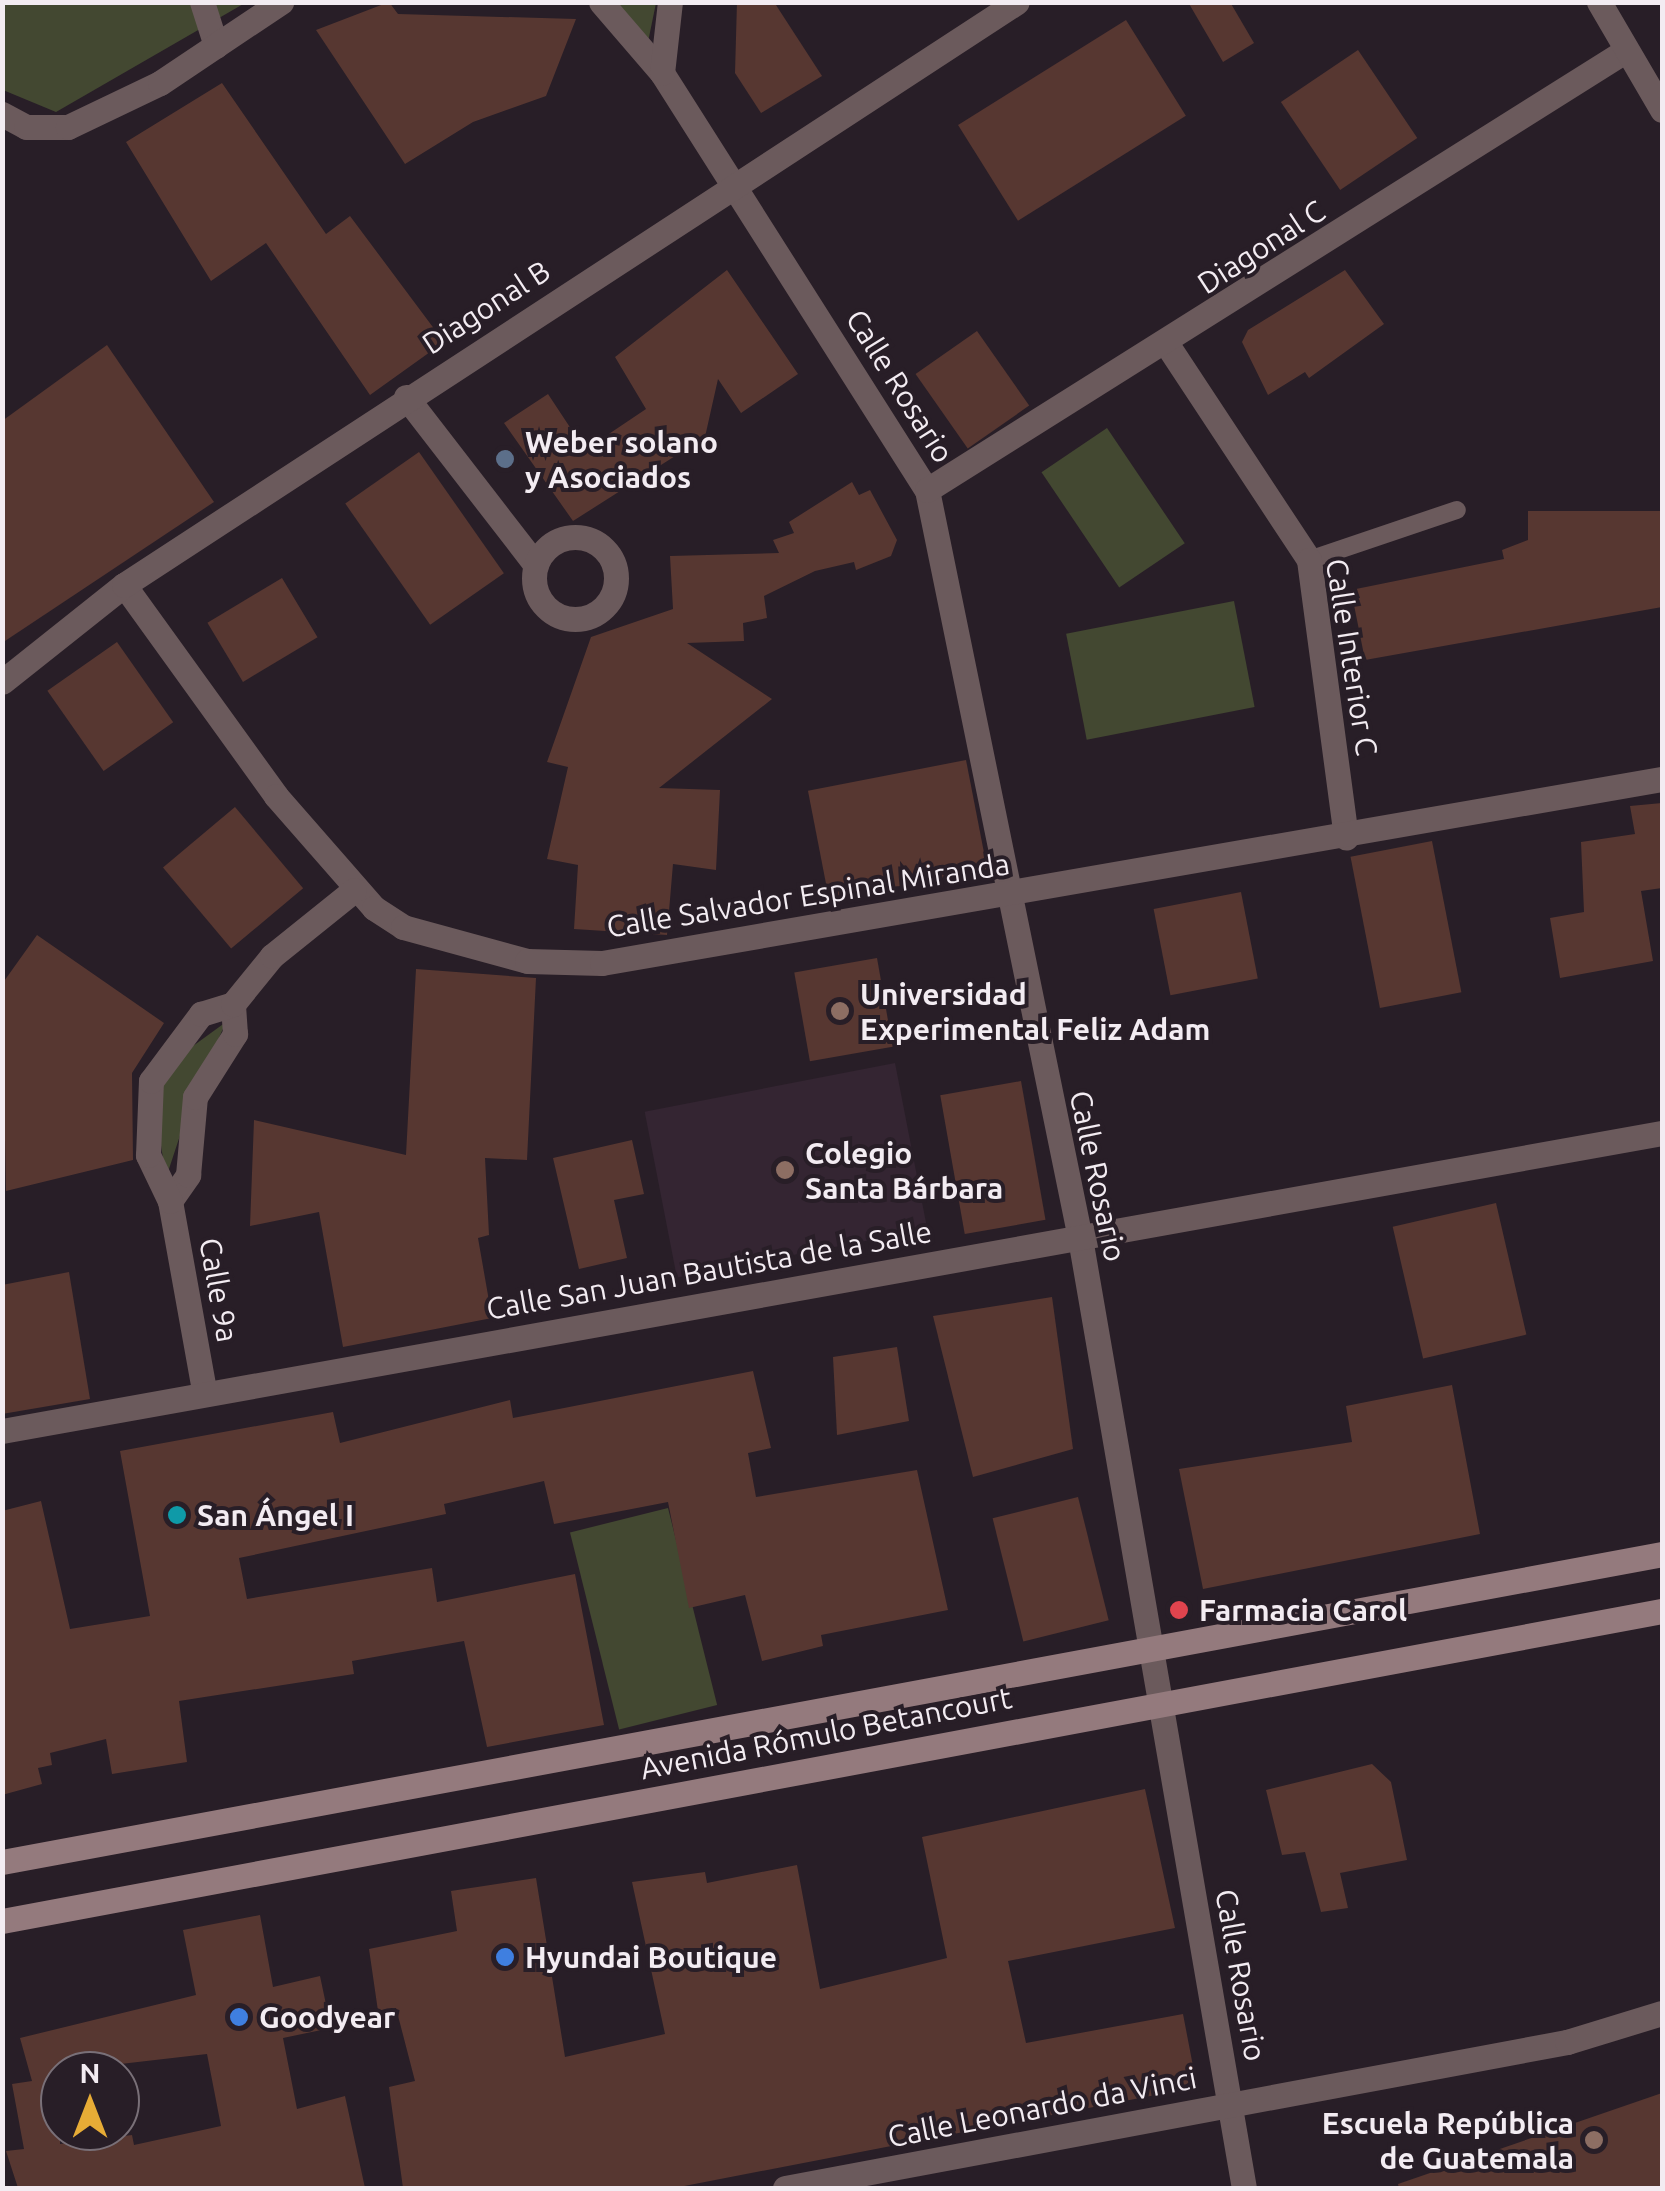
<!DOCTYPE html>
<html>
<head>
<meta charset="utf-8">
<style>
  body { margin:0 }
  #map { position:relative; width:1665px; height:2191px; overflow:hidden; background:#281e27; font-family:Ubuntu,sans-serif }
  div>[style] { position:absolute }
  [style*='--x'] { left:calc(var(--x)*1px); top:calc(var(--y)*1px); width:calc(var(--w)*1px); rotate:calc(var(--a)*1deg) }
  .built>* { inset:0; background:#342532; transform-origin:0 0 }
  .green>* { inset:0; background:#434831; transform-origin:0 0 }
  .building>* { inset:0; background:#573731; transform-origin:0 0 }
  .service>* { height:18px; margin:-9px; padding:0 9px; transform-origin:9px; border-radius:9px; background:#6b5a5c }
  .minor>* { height:25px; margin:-12.5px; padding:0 12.5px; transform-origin:12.5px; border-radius:12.5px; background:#6b5a5c }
  .minor>.ring { margin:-12.5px; padding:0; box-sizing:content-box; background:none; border:25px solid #6b5a5c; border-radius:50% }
  .tertiary>* { height:25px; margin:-12.5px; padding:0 12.5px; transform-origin:12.5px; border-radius:12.5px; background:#6b5a5c }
  .secondary>* { height:25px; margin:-12.5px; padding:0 12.5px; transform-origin:12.5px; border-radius:12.5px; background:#947a7d }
  .dots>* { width:28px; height:28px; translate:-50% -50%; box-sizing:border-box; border:5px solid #281e27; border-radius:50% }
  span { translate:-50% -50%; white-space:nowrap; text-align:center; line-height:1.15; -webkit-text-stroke:8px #281e27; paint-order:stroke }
  .street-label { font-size:30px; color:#f3ecf2 }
  .poi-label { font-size:30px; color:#f3ecf2; font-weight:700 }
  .left { translate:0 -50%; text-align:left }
  .right { translate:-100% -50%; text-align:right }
  .frame { position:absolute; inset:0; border:5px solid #f3ecf2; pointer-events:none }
  .north { position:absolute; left:40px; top:2051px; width:100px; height:100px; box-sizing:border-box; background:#281e27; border:2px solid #797078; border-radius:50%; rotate:0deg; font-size:28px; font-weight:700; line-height:40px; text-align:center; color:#f3ecf2 }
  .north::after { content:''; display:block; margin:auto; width:35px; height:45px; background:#e7ac36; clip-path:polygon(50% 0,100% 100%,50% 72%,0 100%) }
</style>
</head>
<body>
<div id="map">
  <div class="built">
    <i style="left:895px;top:1063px;width:169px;height:255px;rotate:79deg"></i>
  </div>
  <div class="green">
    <i style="clip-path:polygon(245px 3px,56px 112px,3px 90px,5px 2px)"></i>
    <i style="clip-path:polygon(614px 3px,656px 3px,648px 42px)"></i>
    <i style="left:1107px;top:428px;width:139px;height:79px;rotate:56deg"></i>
    <i style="left:1234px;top:601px;width:108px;height:171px;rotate:79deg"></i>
    <i style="clip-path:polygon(226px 1022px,194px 1093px,166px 1178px,153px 1093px,182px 1054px)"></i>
    <i style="left:668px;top:1508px;width:203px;height:101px;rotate:76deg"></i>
  </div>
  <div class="building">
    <i style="clip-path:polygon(389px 2px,398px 14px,576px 19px,546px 96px,473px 122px,405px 164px,316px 30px)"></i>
    <i style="clip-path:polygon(737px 2px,774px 2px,822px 76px,761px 113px,735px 73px)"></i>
    <i style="clip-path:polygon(1188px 2px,1230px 2px,1254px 43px,1223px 62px)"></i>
    <i style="left:1126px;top:20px;width:113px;height:198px;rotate:58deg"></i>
    <i style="left:1358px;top:50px;width:106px;height:93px;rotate:56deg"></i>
    <i style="clip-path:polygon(222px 83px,326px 234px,350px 216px,444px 342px,370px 395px,266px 243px,211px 281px,126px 142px)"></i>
    <i style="clip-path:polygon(727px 270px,798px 374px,741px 413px,718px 379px,705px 437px,573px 521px,504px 423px,548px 394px,585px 450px,646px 409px,615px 357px)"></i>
    <i style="clip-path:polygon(1345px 270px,1384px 324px,1309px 378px,1305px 372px,1268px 395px,1242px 342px,1248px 330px)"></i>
    <i style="left:977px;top:331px;width:91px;height:75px;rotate:55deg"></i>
    <i style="clip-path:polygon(107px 345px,214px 502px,2px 643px,2px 421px)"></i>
    <i style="left:419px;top:452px;width:148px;height:90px;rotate:55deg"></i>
    <i style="clip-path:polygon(852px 482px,859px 495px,870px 490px,897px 540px,891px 556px,856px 570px,854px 562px,815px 571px,764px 596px,767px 618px,743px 623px,744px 641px,687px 643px,772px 699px,659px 788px,720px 790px,716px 870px,673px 864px,667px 935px,574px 929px,578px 865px,547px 859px,568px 767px,547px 762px,591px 637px,673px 609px,670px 556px,779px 553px,773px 540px,794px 533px,789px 522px)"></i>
    <i style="clip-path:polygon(1528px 511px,1662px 511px,1662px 607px,1365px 660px,1351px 590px,1504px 559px,1502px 550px,1528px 540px)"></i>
    <i style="left:282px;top:578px;width:69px;height:87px;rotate:59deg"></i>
    <i style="left:117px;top:642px;width:98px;height:85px;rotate:55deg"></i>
    <i style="left:966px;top:760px;width:111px;height:161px;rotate:79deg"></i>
    <i style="clip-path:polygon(1662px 803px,1662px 888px,1641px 891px,1653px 961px,1560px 978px,1550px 918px,1584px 912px,1581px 842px,1635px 834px,1630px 806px)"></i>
    <i style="left:235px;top:807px;width:106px;height:94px;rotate:50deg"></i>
    <i style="left:1432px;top:841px;width:154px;height:83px;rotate:79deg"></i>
    <i style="left:1241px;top:892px;width:88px;height:89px;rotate:79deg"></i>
    <i style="clip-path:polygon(37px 935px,164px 1023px,132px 1073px,133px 1160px,6px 1191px,2px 984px)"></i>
    <i style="left:877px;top:958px;width:90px;height:84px;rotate:80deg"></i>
    <i style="clip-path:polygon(416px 969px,536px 978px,527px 1160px,485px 1158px,489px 1235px,478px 1238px,492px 1318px,343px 1347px,319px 1212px,250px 1226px,254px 1120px,406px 1155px)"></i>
    <i style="left:1021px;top:1081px;width:141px;height:82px;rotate:80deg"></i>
    <i style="clip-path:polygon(632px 1140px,644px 1194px,614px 1200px,627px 1258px,579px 1269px,553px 1158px)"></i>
    <i style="left:1496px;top:1203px;width:135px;height:106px;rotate:77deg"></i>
    <i style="clip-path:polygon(69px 1272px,90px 1399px,2px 1414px,2px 1285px)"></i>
    <i style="clip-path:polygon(1052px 1297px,1073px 1449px,973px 1477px,933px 1316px)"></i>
    <i style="clip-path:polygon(897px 1347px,909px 1421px,837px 1435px,833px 1357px)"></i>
    <i style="clip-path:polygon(753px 1371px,771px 1448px,748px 1453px,756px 1497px,917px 1470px,948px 1610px,821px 1635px,823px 1646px,762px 1661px,745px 1595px,689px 1608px,668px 1502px,554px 1524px,544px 1481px,444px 1504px,446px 1514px,239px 1558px,247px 1599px,432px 1568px,437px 1602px,575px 1574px,604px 1725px,487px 1747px,464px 1641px,352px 1661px,354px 1674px,179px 1701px,187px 1762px,112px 1774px,106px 1739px,50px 1753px,52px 1765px,38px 1768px,42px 1784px,2px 1795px,2px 1511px,41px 1501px,70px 1629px,150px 1616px,120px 1451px,333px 1412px,340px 1443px,510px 1400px,513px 1418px)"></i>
    <i style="clip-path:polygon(1452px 1385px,1480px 1534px,1203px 1589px,1179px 1469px,1352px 1442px,1346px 1406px)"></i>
    <i style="left:1078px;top:1497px;width:127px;height:88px;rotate:76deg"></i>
    <i style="clip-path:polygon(1372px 1764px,1391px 1782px,1407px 1860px,1340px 1873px,1348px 1908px,1321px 1912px,1305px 1852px,1282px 1855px,1266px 1790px)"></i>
    <i style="clip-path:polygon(1145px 1789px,1175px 1928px,1008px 1961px,1026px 2043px,1183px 2014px,1197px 2087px,674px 2188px,403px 2188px,389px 2087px,415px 2081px,396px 2008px,378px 2011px,369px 1949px,457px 1931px,451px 1891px,536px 1878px,565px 2057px,665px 2034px,632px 1882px,705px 1872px,707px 1883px,797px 1865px,820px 1989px,947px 1958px,922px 1837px)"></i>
    <i style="clip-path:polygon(evenodd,260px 1915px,273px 1987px,320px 1976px,331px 2028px,283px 2038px,297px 2109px,345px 2096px,365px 2188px,18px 2188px,6px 2151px,24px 2149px,12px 2084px,32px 2081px,20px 2038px,196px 1995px,183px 1930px,260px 1915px,207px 2054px,221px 2126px,134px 2145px,132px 2135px,60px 2144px,60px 2071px,207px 2054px)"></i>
    <i style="clip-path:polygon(1662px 2093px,1662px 2188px,1399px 2188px,1398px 2184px)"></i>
  </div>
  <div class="service">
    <i style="--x:1309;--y:560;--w:156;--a:-18.7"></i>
  </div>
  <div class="minor">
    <i style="--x:202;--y:2;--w:46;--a:72.3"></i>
    <i style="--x:601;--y:2;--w:94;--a:49.3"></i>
    <i style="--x:662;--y:73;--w:494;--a:57.6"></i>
    <i style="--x:927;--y:490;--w:763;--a:78.44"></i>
    <i style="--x:1080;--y:1238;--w:964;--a:80.21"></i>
    <i style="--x:662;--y:73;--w:71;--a:-83.6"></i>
    <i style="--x:2;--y:114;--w:27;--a:28"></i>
    <i style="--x:26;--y:127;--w:42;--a:0"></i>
    <i style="--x:68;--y:127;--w:102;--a:-25.6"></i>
    <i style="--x:160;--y:83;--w:146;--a:-33.8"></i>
    <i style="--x:1168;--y:346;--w:256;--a:56.6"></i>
    <i style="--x:1309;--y:560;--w:280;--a:82.4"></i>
    <i style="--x:406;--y:397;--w:212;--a:52.3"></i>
    <i style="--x:927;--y:490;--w:825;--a:-32.17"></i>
    <i class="ring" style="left:534px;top:537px;width:57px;height:57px"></i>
    <i style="--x:124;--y:585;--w:260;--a:54.2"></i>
    <i style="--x:276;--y:796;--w:149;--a:48.8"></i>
    <i style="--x:374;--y:908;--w:35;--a:33"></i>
    <i style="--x:403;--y:927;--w:129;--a:15.3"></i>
    <i style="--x:527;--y:961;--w:75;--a:1.5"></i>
    <i style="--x:602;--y:963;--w:1076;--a:-9.85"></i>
    <i style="--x:2;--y:682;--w:156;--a:-38.5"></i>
    <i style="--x:124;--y:585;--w:1066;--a:-33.14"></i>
    <i style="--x:170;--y:1201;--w:32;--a:-55"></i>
    <i style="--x:188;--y:1175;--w:78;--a:-84.9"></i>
    <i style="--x:195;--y:1097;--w:75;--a:-57.6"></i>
    <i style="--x:235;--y:1034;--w:30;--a:-94"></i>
    <i style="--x:204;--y:1390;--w:192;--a:-100.2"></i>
    <i style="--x:170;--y:1201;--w:51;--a:-115.6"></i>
    <i style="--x:148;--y:1155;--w:74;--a:-87.7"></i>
    <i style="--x:151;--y:1081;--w:84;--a:-53.3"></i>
    <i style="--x:201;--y:1014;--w:34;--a:-17"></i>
    <i style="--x:233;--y:1004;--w:62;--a:-50.9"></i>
    <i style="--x:272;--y:956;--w:105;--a:-38.8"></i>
    <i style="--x:2;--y:1431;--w:1687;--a:-10.18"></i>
    <i style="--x:785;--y:2188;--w:796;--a:-10.58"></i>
    <i style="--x:1567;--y:2042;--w:99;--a:-17"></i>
  </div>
  <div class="tertiary">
    <i style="--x:1599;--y:2;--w:125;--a:59.7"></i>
  </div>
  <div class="secondary">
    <i style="--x:2;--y:1862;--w:1688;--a:-10.51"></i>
    <i style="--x:2;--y:1921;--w:1689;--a:-10.58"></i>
  </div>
  <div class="dots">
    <i style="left:505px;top:459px;background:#5c6f8a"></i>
    <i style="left:840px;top:1011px;background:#8d6e63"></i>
    <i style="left:785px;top:1170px;background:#8d6e63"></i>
    <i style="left:177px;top:1515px;background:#0f9aa8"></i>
    <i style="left:1179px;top:1610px;background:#e0444e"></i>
    <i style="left:505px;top:1957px;background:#3f7fe0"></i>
    <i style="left:239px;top:2017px;background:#3f7fe0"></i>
    <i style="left:1594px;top:2140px;background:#8d6e63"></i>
  </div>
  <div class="street-label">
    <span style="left:1261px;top:247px;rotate:-33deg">Diagonal C</span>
    <span style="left:486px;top:307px;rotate:-33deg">Diagonal B</span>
    <span style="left:900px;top:386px;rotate:58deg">Calle Rosario</span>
    <span style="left:1352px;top:657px;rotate:81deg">Calle Interior C</span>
    <span style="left:808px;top:895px;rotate:-9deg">Calle Salvador Espinal Miranda</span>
    <span style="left:1098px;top:1176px;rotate:78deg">Calle Rosario</span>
    <span style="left:709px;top:1270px;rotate:-10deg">Calle San Juan Bautista de la Salle</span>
    <span style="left:219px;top:1290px;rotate:80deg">Calle 9a</span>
    <span style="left:826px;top:1733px;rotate:-11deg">Avenida Rómulo Betancourt</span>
    <span style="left:1241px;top:1975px;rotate:80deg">Calle Rosario</span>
    <span style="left:1042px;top:2107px;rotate:-11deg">Calle Leonardo da Vinci</span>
  </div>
  <div class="poi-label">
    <span class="left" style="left:525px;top:459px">Weber solano<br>y Asociados</span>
    <span class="left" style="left:860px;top:1011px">Universidad<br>Experimental Feliz Adam</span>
    <span class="left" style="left:805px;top:1170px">Colegio<br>Santa Bárbara</span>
    <span class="left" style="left:197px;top:1515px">San Ángel I</span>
    <span class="left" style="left:1199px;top:1610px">Farmacia Carol</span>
    <span class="left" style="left:525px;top:1957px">Hyundai Boutique</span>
    <span class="left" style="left:259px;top:2017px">Goodyear</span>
    <span class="right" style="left:1574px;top:2140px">Escuela República<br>de Guatemala</span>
  </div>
  <div class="frame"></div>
  <div class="north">N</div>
</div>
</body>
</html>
